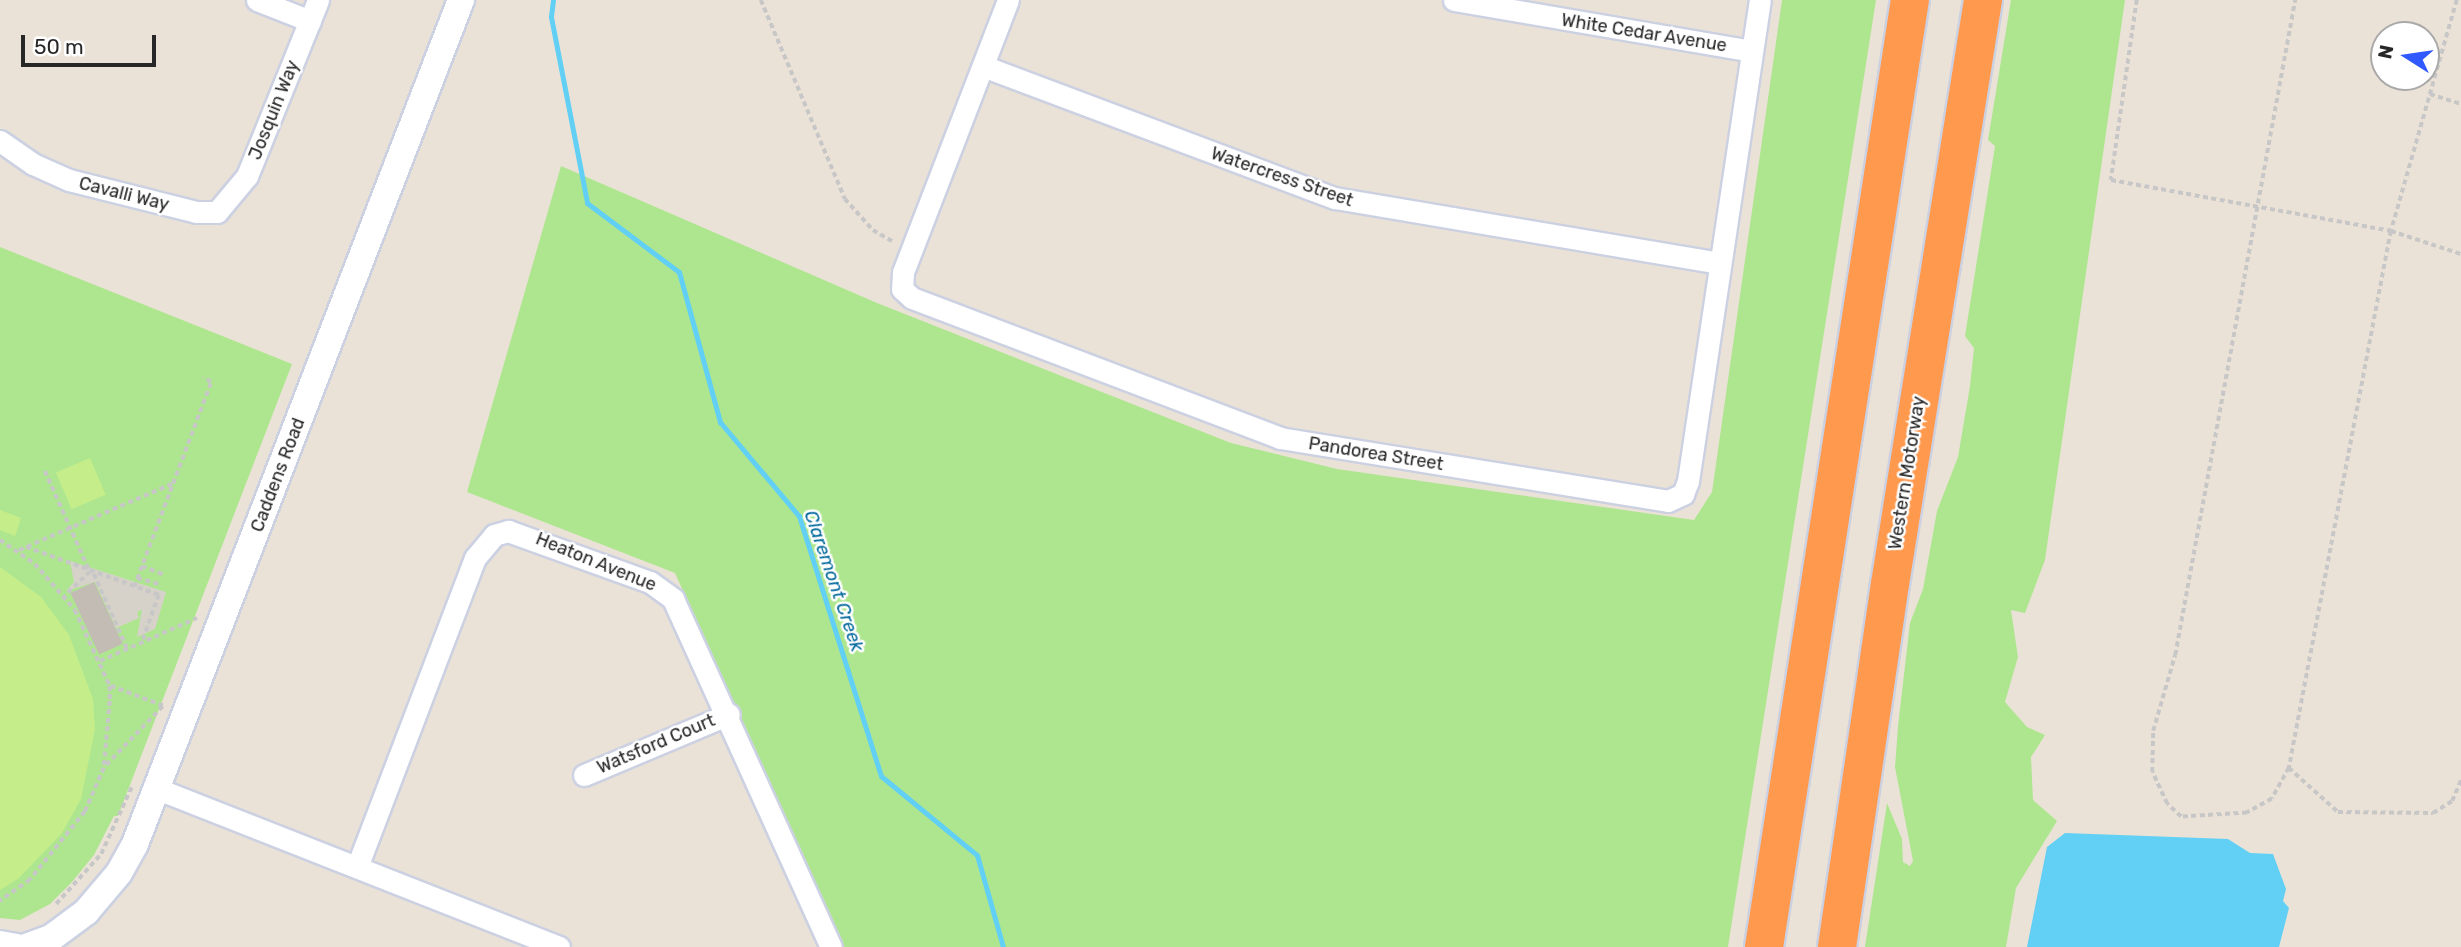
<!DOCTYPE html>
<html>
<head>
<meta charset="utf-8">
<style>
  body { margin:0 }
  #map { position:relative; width:2461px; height:947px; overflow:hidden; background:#ebe2d7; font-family:Rubik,sans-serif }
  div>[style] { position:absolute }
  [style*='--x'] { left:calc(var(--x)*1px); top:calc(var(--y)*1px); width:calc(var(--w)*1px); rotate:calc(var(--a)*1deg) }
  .green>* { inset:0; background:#aee68f }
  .pitch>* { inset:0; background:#c5ee8a; transform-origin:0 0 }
  .plaza>* { inset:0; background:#d6d2ca }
  .water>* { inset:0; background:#62d0f5 }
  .stream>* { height:5px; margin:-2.5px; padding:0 2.5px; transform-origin:2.5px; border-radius:2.5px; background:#62d0f5 }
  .building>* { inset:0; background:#c2bcb4; transform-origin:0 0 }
  .path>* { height:3.5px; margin-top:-1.75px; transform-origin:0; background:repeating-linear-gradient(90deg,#c7c7c7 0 5px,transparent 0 8.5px) }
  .roads { filter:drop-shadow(2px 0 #ccd1e2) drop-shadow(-2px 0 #ccd1e2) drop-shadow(0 2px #ccd1e2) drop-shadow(0 -2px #ccd1e2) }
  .minor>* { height:21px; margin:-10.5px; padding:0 10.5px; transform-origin:10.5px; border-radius:10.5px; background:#fff }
  .tertiary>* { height:26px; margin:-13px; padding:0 13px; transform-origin:13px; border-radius:13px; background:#fff }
  .motorway>* { height:38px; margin:-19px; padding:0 19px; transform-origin:19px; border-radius:19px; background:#ff994e }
  span { translate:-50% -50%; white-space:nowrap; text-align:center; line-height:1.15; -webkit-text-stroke:5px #fff; paint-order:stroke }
  .street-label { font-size:18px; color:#272727 }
  .water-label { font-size:19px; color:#056a9d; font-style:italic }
  .north { position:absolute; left:2370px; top:21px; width:70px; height:70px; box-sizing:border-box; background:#fff; border:2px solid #a9a9a9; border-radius:50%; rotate:282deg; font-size:19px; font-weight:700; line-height:28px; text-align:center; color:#272727 }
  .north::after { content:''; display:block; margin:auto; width:24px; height:32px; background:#3059ff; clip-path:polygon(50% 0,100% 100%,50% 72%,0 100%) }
  .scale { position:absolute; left:21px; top:35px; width:135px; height:32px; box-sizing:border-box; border:4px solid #272727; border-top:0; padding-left:9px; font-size:21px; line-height:24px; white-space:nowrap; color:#272727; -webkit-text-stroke:5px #fff; paint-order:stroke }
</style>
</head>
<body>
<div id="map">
  <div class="green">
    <i style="clip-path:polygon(1782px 0,1876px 0,1728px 947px,843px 947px,675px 573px,467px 492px,561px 166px,877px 303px,1231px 443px,1337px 469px,1694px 520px,1712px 492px)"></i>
    <i style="clip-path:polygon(2011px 0,2125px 0,2045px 560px,2025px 613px,2011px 610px,2018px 657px,2005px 702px,2027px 727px,2045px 735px,2031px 757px,2033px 800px,2057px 821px,2016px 888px,2006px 947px,1865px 947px,1887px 803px,1902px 839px,1903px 862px,1910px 866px,1913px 861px,1895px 767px,1898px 726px,1910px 623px,1923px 589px,1937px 511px,1958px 457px,1970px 386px,1974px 348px,1965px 336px,1995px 146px,1988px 140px)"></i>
    <i style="clip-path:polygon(0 247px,292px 364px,118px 816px,114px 816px,94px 855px,72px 882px,50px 904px,20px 920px,0 918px)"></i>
  </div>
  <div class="pitch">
    <i style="left:90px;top:458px;width:40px;height:37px;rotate:67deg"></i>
    <i style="clip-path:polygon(0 510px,21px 518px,15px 536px,0 530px)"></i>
    <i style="clip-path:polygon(0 567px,41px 597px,69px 635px,93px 699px,95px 729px,81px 799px,62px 833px,19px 878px,0 890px)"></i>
  </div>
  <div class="plaza">
    <i style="clip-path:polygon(70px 561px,166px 592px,155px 629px,137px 637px,142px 610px,137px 612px,139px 618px,116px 628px,95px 582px,66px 591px,74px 582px)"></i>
  </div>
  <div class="water">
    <i style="clip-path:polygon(2065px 833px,2228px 839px,2250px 853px,2273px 854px,2286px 889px,2283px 901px,2289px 908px,2279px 947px,2027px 947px,2047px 847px)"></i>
  </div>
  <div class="stream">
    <i style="--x:553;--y:0;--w:17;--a:97"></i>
    <i style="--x:551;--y:17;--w:189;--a:79"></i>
    <i style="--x:587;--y:203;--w:115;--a:36.9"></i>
    <i style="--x:679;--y:272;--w:156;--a:74.7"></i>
    <i style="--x:720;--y:422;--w:123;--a:50"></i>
    <i style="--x:799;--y:516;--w:273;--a:72.5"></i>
    <i style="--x:881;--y:776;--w:124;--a:39.5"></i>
    <i style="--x:977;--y:855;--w:96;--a:74.2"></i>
  </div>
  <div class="building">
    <i style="left:94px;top:582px;width:68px;height:26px;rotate:65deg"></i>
  </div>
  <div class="path">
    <i style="--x:761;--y:0;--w:216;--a:67.1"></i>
    <i style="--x:845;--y:199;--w:42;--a:47.9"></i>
    <i style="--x:873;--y:230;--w:24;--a:30"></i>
    <i style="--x:2137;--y:0;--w:182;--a:98.2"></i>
    <i style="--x:2111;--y:180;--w:285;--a:10.3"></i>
    <i style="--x:2391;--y:231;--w:74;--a:18.2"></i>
    <i style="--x:2457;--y:0;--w:240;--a:105.9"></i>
    <i style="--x:2391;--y:231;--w:547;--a:100.75"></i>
    <i style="--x:2289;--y:768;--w:66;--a:41.9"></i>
    <i style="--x:2338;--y:812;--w:95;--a:0.6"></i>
    <i style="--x:2433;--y:813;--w:22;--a:-32"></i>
    <i style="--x:2452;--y:801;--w:23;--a:-67"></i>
    <i style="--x:2430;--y:94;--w:33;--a:18"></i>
    <i style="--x:45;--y:471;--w:111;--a:66"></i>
    <i style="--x:90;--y:572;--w:35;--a:136"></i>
    <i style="--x:0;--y:540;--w:42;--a:34.4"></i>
    <i style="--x:35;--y:564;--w:61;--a:49"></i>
    <i style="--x:75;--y:610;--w:84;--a:65.3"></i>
    <i style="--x:110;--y:686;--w:15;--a:90"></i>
    <i style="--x:110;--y:701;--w:67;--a:95.1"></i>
    <i style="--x:104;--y:768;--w:48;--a:113.4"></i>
    <i style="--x:85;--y:812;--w:87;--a:129"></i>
    <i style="--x:30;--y:880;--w:37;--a:145"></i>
    <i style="--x:26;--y:547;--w:141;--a:19.8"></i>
    <i style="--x:159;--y:595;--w:48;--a:109.6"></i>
    <i style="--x:19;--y:550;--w:169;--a:-23.4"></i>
    <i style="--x:142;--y:566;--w:24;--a:22"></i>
    <i style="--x:94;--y:574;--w:81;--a:66"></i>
    <i style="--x:137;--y:578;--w:24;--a:15"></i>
    <i style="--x:134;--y:587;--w:219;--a:-69.4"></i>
    <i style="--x:211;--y:382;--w:9;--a:-153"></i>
    <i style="--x:100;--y:661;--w:106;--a:-23.9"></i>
    <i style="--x:106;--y:765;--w:82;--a:-46"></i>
    <i style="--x:163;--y:706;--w:57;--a:-159.3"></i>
    <i style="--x:2289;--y:768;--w:35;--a:119"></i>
    <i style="--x:2272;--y:799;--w:29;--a:151"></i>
    <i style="--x:2247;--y:813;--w:66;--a:176.5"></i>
    <i style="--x:2181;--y:817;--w:19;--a:-137"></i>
    <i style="--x:2167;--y:804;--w:35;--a:-115"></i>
    <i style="--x:2152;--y:772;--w:41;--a:-88.6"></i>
    <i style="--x:2153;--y:731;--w:79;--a:-73.9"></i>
    <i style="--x:2175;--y:655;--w:666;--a:-79.62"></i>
    <i style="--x:56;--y:904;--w:67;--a:-48"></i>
    <i style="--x:101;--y:854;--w:75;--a:-65.5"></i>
  </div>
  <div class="roads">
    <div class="minor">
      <i style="--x:257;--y:0;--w:57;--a:21.6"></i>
      <i style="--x:1008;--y:0;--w:292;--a:111.1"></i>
      <i style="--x:903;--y:272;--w:17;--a:93"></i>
      <i style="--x:902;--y:289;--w:13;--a:42"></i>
      <i style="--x:912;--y:298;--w:394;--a:20.8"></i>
      <i style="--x:1280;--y:438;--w:393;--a:9.2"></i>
      <i style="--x:1668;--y:501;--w:17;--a:-25"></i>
      <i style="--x:1683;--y:494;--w:14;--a:-69"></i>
      <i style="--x:1688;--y:481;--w:486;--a:-81.5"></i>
      <i style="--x:1454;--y:0;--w:301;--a:9.7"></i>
      <i style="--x:983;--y:66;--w:376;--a:20.6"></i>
      <i style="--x:1335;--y:198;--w:388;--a:9.6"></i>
      <i style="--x:0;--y:141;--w:40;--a:34.9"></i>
      <i style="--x:33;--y:164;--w:39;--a:24"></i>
      <i style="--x:69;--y:180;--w:131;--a:14.1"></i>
      <i style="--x:196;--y:212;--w:21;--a:0"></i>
      <i style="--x:217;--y:212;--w:47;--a:-50.2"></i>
      <i style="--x:247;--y:176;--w:190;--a:-68"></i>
      <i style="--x:584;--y:775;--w:157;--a:-22.8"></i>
      <i style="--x:158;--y:789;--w:431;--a:21.5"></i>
      <i style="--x:357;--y:867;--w:331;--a:-69.1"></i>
      <i style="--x:475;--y:558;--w:30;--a:-50"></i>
      <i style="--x:494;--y:535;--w:15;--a:-16"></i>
      <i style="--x:508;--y:531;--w:151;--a:19.8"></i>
      <i style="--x:650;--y:582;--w:29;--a:36"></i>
      <i style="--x:673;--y:599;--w:382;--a:65.6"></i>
    </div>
    <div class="tertiary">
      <i style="--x:0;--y:944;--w:17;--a:10"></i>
      <i style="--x:26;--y:947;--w:27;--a:-20"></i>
      <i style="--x:51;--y:938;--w:44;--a:-36.6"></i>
      <i style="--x:86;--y:912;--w:51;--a:-49.8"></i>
      <i style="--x:119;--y:873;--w:33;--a:-61"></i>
      <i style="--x:135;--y:844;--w:905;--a:-68.88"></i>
    </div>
    <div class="motorway">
      <i style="--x:1764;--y:947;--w:958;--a:-81.24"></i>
      <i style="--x:1837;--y:947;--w:367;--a:-81.7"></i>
      <i style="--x:1890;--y:584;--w:591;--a:-80.95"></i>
    </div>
  </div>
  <div class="street-label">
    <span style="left:1644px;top:33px;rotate:9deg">White Cedar Avenue</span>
    <span style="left:274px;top:110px;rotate:-68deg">Josquin Way</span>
    <span style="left:1282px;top:177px;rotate:19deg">Watercress Street</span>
    <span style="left:124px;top:194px;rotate:14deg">Cavalli Way</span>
    <span style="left:1376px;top:454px;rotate:9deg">Pandorea Street</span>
    <span style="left:1907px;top:473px;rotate:-81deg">Western Motorway</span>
    <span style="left:278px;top:475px;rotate:-69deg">Caddens Road</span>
    <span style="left:596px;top:562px;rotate:22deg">Heaton Avenue</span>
    <span style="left:656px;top:744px;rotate:-23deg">Watsford Court</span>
  </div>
  <div class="water-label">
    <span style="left:834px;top:581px;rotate:71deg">Claremont Creek</span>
  </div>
  <div class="north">N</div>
  <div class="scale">50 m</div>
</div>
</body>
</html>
